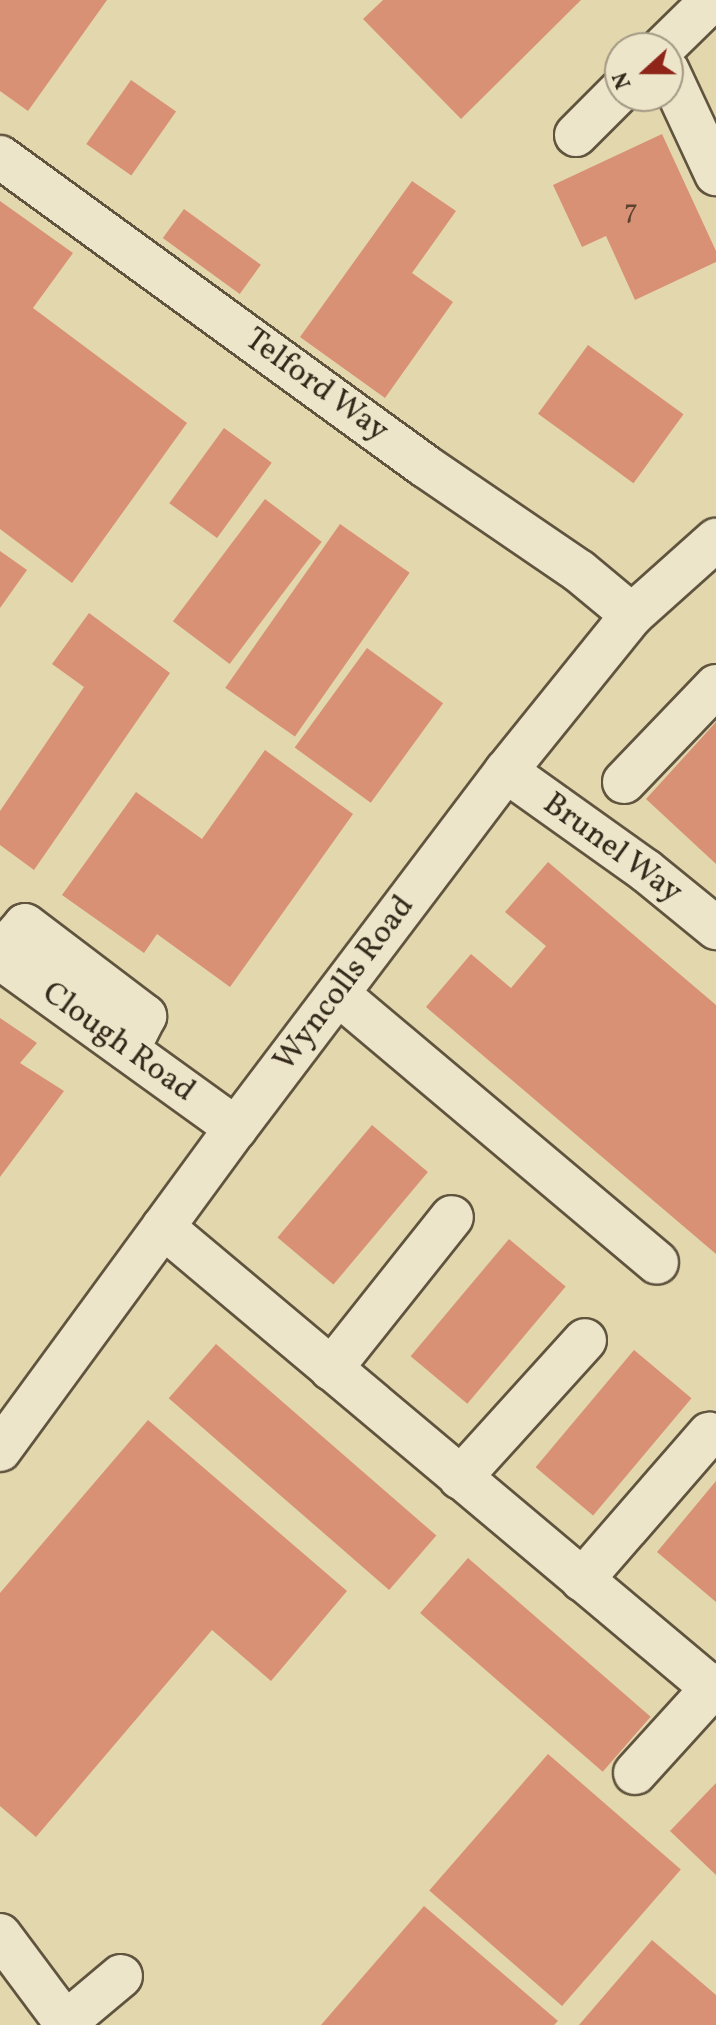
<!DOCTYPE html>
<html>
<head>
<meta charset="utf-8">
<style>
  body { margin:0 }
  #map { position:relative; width:716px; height:2025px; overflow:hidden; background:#e3d7ae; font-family:Vollkorn,serif }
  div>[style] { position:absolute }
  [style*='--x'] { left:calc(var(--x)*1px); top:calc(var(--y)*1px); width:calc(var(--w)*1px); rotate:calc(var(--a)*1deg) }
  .building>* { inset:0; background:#d89174; transform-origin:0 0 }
  .roads { filter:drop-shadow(2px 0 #60543f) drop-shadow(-2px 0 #60543f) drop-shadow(0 2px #60543f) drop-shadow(0 -2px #60543f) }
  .minor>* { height:42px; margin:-21px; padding:0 21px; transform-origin:21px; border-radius:21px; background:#ede5ca }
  span { translate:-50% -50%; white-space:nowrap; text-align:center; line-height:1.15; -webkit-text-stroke:8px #ede5ca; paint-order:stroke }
  .number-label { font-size:28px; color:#5d4230 }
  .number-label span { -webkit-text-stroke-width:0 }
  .street-label { font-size:32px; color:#34281a }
  .north { position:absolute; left:604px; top:32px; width:80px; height:80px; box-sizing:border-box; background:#ede5ca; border:2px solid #a39984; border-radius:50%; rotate:249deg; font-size:22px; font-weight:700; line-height:32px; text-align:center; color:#34281a }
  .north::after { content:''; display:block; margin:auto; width:28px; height:36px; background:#8f2418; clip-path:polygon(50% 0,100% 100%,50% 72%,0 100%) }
</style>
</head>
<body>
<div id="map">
  <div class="building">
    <i style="clip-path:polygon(0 0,107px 0,28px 111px,0 91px)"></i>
    <i style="clip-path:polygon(383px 0,581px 0,461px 119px,363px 19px)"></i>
    <i style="left:131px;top:80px;width:55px;height:78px;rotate:35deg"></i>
    <i style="clip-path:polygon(662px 134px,716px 251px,716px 262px,635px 300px,606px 236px,582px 247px,553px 185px)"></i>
    <i style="clip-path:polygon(412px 181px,456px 211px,412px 273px,453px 302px,385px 398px,300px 337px)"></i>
    <i style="clip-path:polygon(0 201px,73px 253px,33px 308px,187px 423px,72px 583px,0 529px)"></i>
    <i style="left:184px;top:209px;width:95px;height:36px;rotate:36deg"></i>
    <i style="left:588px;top:345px;width:118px;height:85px;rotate:36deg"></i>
    <i style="left:224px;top:428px;width:59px;height:93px;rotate:36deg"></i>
    <i style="left:265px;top:499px;width:71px;height:153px;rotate:37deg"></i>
    <i style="left:340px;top:524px;width:85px;height:200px;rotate:35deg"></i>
    <i style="clip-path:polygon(0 551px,27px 570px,0 608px)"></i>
    <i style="clip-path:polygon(89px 613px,170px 673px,34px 870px,0 845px,0 811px,84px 687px,52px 664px)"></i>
    <i style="left:367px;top:648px;width:94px;height:123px;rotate:36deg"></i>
    <i style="clip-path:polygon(716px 722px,716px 864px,646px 799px)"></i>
    <i style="clip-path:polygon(265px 750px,353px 814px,230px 987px,157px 934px,144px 953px,62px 895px,136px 792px,202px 839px)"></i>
    <i style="clip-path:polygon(548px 862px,716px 1005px,716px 1254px,426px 1007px,471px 954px,511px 988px,546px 946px,505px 912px)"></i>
    <i style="clip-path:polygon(0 1018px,37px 1043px,20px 1063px,64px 1091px,0 1177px)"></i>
    <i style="left:372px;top:1125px;width:73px;height:147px;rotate:40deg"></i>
    <i style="left:509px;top:1239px;width:74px;height:153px;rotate:40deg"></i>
    <i style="left:216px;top:1344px;width:292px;height:72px;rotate:41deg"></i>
    <i style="left:634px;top:1350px;width:75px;height:153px;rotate:40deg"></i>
    <i style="clip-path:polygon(148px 1420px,347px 1591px,271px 1681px,212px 1630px,36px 1837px,0 1806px,0 1593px)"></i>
    <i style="clip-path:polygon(716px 1481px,716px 1602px,657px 1552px)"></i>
    <i style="left:468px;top:1558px;width:242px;height:73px;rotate:41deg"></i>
    <i style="left:548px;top:1754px;width:176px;height:181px;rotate:41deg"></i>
    <i style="clip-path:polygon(716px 1783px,716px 1875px,670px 1831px)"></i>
    <i style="clip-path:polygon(424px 1906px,558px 2021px,554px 2025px,321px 2025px)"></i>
    <i style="clip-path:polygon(652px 1940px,716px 1995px,716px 2025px,579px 2025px)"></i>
  </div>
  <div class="roads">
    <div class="minor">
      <i style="--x:663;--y:48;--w:69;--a:-44.4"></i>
      <i style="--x:668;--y:71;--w:114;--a:65"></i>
      <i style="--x:576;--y:135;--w:62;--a:-45"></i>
      <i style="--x:0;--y:157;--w:525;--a:36.02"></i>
      <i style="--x:425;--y:466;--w:186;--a:34.3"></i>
      <i style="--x:579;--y:571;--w:69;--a:39.7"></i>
      <i style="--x:506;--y:771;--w:171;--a:35.5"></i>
      <i style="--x:645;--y:870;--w:92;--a:39.2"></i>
      <i style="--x:624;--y:782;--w:133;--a:-46.2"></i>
      <i style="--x:0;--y:954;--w:38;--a:-49"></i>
      <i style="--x:25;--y:925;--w:151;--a:37.2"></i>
      <i style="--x:145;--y:1016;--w:38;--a:117"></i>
      <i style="--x:0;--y:958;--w:291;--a:35.8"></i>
      <i style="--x:338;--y:994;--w:417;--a:40.1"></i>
      <i style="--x:163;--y:1227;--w:717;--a:40.02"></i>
      <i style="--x:331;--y:1369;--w:194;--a:-51.5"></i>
      <i style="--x:0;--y:1450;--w:399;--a:-53.8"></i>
      <i style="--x:236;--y:1128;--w:448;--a:-52.9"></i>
      <i style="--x:506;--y:771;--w:201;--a:-51.1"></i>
      <i style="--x:632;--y:615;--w:113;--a:-41.8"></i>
      <i style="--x:460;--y:1478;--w:186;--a:-47.8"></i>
      <i style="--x:582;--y:1580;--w:194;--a:-49"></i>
      <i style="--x:635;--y:1773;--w:120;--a:-47.7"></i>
      <i style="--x:0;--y:1935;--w:112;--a:53.3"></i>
      <i style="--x:65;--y:2023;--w:73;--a:-40"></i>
    </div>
  </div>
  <div class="number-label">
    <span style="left:631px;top:211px">7</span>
  </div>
  <div class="street-label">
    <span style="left:316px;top:386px;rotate:36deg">Telford Way</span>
    <span style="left:612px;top:849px;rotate:36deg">Brunel Way</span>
    <span style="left:345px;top:984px;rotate:-53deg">Wyncolls Road</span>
    <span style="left:118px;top:1043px;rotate:36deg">Clough Road</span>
  </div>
  <div class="north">N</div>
</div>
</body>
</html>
